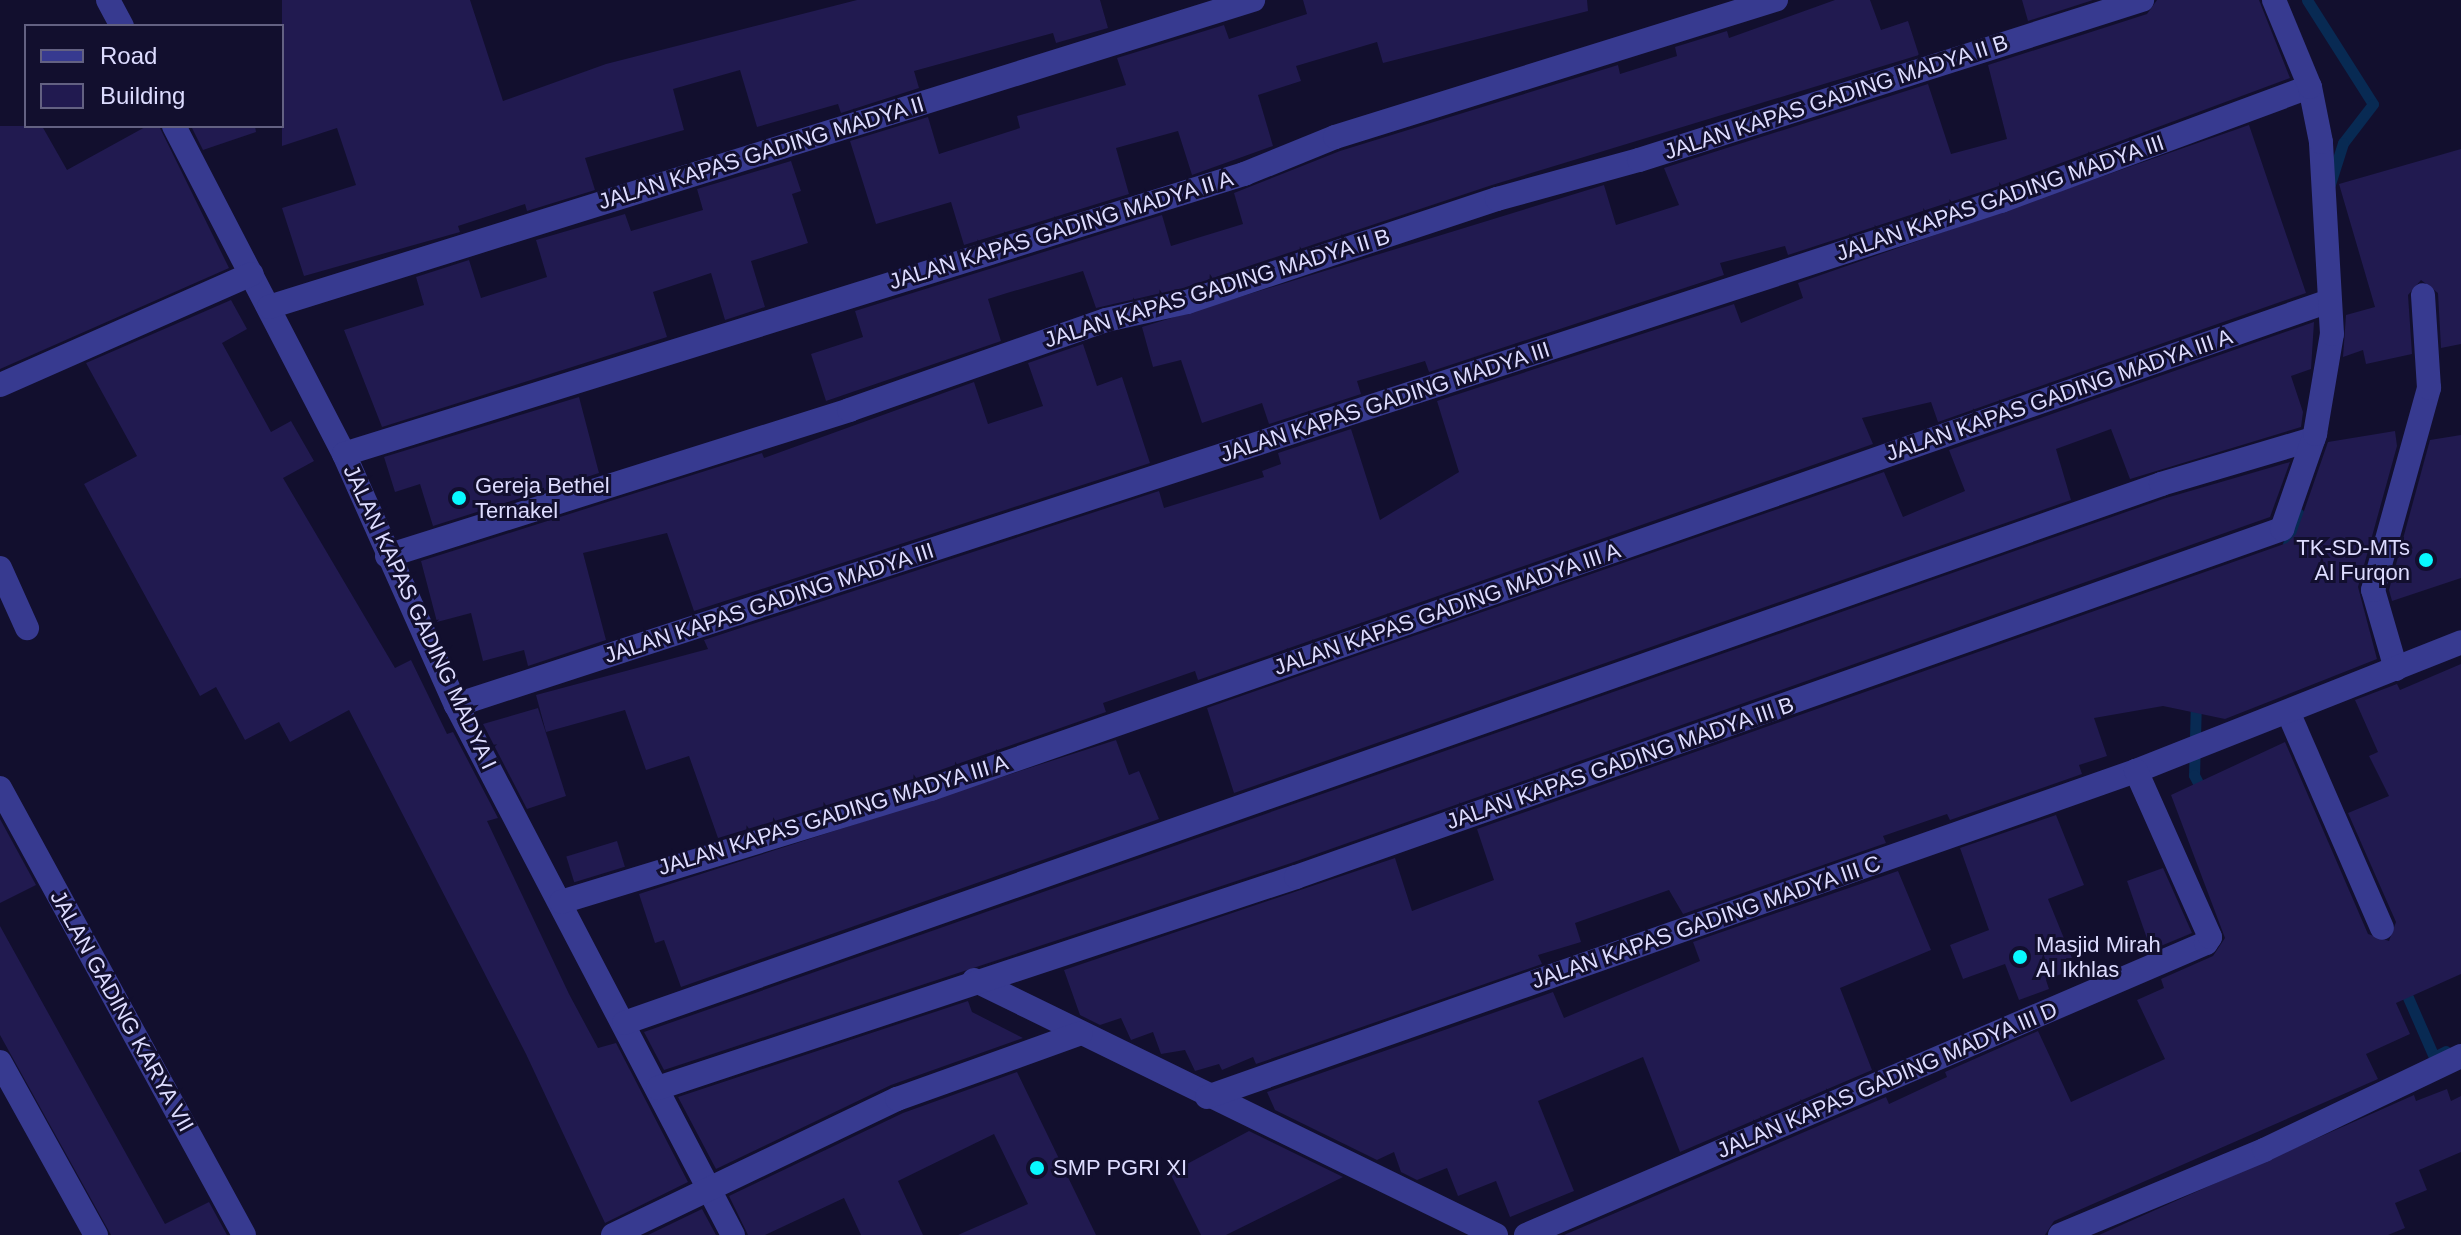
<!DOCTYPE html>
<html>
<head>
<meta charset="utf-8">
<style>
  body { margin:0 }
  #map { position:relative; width:2461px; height:1235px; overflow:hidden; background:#120f2e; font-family:Arial,sans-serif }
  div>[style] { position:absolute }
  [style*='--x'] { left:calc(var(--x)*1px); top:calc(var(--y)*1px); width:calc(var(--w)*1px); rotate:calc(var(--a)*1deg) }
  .stream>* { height:11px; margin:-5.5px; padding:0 5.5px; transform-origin:5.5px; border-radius:5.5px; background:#082a53 }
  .building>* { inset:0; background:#211a50; transform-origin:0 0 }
  .minor>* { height:24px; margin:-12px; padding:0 12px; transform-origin:12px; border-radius:12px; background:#373a90 }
  .dots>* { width:22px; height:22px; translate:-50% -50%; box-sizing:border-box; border:4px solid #120f2e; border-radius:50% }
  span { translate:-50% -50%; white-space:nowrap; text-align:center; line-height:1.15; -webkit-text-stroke:6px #120f2e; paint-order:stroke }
  .street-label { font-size:22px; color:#dddcff }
  .poi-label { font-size:22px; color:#dddcff }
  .left { translate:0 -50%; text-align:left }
  .right { translate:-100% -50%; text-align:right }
  .legend { position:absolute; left:24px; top:24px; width:260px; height:104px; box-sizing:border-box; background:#120f2e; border:2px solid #636182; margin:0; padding:10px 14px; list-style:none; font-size:24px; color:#dddcff }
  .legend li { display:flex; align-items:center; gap:16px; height:40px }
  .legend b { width:40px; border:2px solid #636182 }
</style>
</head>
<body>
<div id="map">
  <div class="stream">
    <i style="--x:2307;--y:0;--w:123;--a:57.6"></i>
    <i style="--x:2373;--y:104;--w:49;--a:127.6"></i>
    <i style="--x:2343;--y:143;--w:43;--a:107.6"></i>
    <i style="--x:2286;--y:550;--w:38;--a:-70"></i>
    <i style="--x:2196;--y:700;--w:75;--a:91.5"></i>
    <i style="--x:2194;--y:775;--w:20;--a:63"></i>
    <i style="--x:2403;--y:986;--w:77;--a:66.4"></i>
    <i style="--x:2434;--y:1057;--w:13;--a:-27"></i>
  </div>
  <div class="building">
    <i style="clip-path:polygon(282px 0,470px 0,503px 101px,606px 64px,857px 0,1100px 0,1108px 28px,1056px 43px,1053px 33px,914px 71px,919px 88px,841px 113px,838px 104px,757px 127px,740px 70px,673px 89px,684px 130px,585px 158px,595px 190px,527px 211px,525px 204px,458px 226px,460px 232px,304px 276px,282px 208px,356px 185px,337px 128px,282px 146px)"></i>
    <i style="clip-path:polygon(1303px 0,1587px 0,1588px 11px,1383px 63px,1377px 42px,1296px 66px,1301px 81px,1258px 95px,1273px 146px,1192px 175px,1178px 131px,1116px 148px,1129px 194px,964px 245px,951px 202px,876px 224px,850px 141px,928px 117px,939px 154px,1020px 128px,1017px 116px,1126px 85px,1117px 58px,1224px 25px,1229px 39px,1307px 14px)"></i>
    <i style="clip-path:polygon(1835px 0,1870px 0,1881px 30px,1908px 21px,1919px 55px,1492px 185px,1183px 288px,1096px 308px,1083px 271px,1007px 293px,988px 299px,1001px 341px,826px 401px,811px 354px,863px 337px,855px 311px,1162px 215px,1171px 246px,1243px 224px,1234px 193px,1340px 151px,1618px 65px,1620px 74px,1677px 56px,1675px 47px,1727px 31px,1729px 38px)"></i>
    <i style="clip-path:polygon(2022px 0,2093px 0,2028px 21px)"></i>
    <i style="clip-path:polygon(2157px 0,2259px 0,2290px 78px,1996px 187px,1788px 255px,1785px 246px,1720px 263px,1724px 275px,1429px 372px,1425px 361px,1357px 381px,1361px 394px,1269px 424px,1262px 403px,1202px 423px,1181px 360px,1153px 367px,1142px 327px,1604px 185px,1616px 225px,1679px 205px,1664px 168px,1928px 84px,1951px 154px,2007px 139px,1988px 65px,2147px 14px)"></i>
    <i style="clip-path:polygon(2249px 125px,2306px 293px,1938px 422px,1931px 402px,1862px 418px,1873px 444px,1198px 680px,1195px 671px,1103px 703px,1106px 712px,926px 775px,718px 838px,689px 756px,646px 770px,625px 710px,546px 732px,536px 695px,708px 649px,704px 640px,1159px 491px,1164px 508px,1264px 477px,1262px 471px,1281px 464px,1278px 453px,1351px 429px,1380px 520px,1459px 472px,1437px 401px,1734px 304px,1741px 323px,1803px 298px,1798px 283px)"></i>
    <i style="clip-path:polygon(0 126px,42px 126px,67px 170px,147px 126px,159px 126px,229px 268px,0 369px)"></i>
    <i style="clip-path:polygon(191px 126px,255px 126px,256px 132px,203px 150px)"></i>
    <i style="clip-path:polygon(2461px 149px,2461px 344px,2441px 348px,2438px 293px,2421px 280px,2408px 295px,2412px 354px,2366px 364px,2363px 350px,2343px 357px,2346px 315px,2375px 307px,2339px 184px)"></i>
    <i style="clip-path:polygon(791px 161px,801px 191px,792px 194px,808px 243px,751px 261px,765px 307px,725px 320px,711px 273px,653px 292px,667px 337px,382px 427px,344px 330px,424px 305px,416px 277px,469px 260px,481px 298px,547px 277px,536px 240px,625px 214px,631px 231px,703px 210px,697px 189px)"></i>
    <i style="clip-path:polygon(231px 300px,247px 329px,222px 343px,271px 432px,291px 421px,314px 461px,283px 478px,395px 668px,411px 660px,447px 734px,453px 732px,498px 818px,487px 821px,569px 994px,598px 1048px,616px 1043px,688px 1182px,605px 1223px,526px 1054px,349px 710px,290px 742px,279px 722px,245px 740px,216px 687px,200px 696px,84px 484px,137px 456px,86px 363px)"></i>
    <i style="clip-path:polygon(2314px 322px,2311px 369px,2291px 376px,2303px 412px,2301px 427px,2130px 479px,2111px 429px,2056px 449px,2071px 500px,1234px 793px,1207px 708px,1884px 472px,1903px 517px,1965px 491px,1949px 450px)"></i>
    <i style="clip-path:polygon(1083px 344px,1097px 386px,1122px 377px,1150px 463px,694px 611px,667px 533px,583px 553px,606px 640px,528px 666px,524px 650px,483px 661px,471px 613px,437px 622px,421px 561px,762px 453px,764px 458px,974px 382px,988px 424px,1043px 406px,1028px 363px)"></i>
    <i style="clip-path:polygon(579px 397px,599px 473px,433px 526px,420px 484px,395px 492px,384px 457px)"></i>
    <i style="clip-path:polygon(2395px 431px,2397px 446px,2358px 587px,2377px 659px,2225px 719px,2163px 706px,2094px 718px,2107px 756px,2079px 765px,2082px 774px,1950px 820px,1947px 814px,1883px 836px,1886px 843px,1683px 914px,1669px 890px,1575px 923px,1581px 942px,1538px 955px,1542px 964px,1256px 1064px,1253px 1057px,1222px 1070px,1219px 1064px,1195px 1071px,1185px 1050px,1161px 1054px,1153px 1032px,1131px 1040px,1121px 1018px,1100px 1025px,1080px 1015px,1064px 970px,1395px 858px,1412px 911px,1494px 880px,1477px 829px,2287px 543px,2296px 534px,2328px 442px)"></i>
    <i style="clip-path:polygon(2461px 435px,2461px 578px,2392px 601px,2389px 590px,2430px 440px)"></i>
    <i style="clip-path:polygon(2290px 462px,2270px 517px,1291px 863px,664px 1070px,644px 1032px,2166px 498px)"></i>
    <i style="clip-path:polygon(2461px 664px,2461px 974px,2396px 1003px,2410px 1034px,2366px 1054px,2378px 1079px,2054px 1221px,2045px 1235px,1564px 1235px,1886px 1097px,1889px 1104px,1947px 1077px,1945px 1072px,2038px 1031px,2071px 1102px,2165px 1059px,2137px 1000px,2164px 988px,2161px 979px,2213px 956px,2225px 938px,2171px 795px,2285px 742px,2368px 934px,2389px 941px,2396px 922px,2348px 813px,2389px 796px,2369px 756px,2378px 752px,2355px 700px,2397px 684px,2400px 690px)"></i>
    <i style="clip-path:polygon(538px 708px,566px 796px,527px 809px,483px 724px)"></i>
    <i style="clip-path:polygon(1116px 740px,1129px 775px,1139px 771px,1159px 819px,681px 987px,664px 940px,655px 943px,639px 894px)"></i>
    <i style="clip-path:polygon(2056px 815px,2084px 885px,2048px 899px,2076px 968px,2046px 980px,2049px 989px,2019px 1000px,2005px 964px,1963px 979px,1950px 945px,1989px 930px,1960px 848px)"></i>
    <i style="clip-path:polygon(0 819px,36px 885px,0 903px)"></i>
    <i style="left:617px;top:841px;width:27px;height:53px;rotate:73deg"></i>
    <i style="clip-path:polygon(2163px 868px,2192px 933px,2151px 950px,2127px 881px)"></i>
    <i style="clip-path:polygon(1898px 871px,1931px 950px,1840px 988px,1872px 1070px,1680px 1152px,1643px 1057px,1538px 1101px,1574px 1191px,1510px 1217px,1496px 1181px,1458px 1196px,1447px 1168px,1417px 1180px,1401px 1172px,1394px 1152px,1377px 1160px,1275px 1110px,1267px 1092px,1553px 992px,1564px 1018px,1700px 961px,1693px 942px)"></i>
    <i style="clip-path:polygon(0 926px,165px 1224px,209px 1202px,227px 1235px,111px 1235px,0 1035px)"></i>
    <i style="clip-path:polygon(968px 1001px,972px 1012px,1023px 1038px,891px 1085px,716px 1169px,678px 1097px)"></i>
    <i style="clip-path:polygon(1017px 1072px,1096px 1235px,958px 1235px,1028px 1204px,994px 1134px,898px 1181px,923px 1235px,861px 1235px,844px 1198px,765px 1235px,748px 1235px,729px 1196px,903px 1113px)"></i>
    <i style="clip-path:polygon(2447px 1089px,2451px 1101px,2461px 1096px,2461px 1152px,2419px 1170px,2427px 1190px,2395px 1203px,2405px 1228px,2388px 1235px,2099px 1235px,2414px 1095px,2416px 1101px)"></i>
    <i style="clip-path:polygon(1249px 1131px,1343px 1177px,1226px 1235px,1201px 1235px,1170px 1173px)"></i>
    <i style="clip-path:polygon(702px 1209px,716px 1235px,648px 1235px)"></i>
  </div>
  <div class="minor">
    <i style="--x:108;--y:0;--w:30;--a:62"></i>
    <i style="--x:174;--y:126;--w:369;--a:62.6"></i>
    <i style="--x:344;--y:454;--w:275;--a:66"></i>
    <i style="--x:456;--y:705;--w:598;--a:62.41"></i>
    <i style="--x:269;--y:307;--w:1031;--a:-17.33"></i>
    <i style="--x:0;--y:385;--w:275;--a:-23.8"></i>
    <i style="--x:344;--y:454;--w:943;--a:-17.28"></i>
    <i style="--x:1244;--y:174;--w:98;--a:-22.1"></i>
    <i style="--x:1335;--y:137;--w:462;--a:-17.3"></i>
    <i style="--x:387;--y:556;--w:485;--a:-17.5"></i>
    <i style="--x:849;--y:410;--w:272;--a:-19.3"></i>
    <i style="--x:1106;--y:320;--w:83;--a:-12.5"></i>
    <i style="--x:1187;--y:302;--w:327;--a:-18.4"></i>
    <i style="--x:1497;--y:199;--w:147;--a:-15.4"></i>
    <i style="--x:1639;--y:160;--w:528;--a:-17.65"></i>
    <i style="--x:0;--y:568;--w:66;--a:65.8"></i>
    <i style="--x:2396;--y:669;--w:82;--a:-106.2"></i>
    <i style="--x:2373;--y:590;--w:210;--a:-74.5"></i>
    <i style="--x:2429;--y:388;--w:93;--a:-93.7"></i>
    <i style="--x:456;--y:705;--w:1625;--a:-18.07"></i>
    <i style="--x:2001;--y:201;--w:329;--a:-20.3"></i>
    <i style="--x:2289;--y:714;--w:233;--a:66.5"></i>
    <i style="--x:0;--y:788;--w:509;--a:61.37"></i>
    <i style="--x:561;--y:902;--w:387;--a:-17"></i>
    <i style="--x:931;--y:789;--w:1481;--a:-19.24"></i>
    <i style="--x:974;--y:980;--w:581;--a:26.04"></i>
    <i style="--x:624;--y:1023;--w:1629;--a:-19.32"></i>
    <i style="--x:2161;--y:484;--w:159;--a:-16.5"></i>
    <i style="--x:0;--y:1062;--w:198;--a:61"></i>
    <i style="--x:658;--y:1088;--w:672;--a:-18.3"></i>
    <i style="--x:1296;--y:877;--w:1046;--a:-19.44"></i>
    <i style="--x:2282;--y:529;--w:101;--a:-70.8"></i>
    <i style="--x:2315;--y:434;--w:101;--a:-80.4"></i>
    <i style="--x:2332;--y:334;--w:192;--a:-93.3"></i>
    <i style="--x:2321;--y:142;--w:56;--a:-101.3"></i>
    <i style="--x:2310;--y:87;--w:94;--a:-112.5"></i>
    <i style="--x:1207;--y:1097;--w:985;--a:-19.34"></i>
    <i style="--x:2136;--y:771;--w:350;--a:-21.6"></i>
    <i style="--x:613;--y:1235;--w:315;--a:-25.6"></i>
    <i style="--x:897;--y:1099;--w:195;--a:-19.7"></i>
    <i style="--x:1526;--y:1235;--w:740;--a:-23.24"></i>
    <i style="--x:2206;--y:943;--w:7;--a:-56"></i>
    <i style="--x:2210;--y:937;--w:182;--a:-114"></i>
    <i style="--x:2060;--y:1235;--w:221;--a:-22.6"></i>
    <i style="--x:2264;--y:1150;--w:218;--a:-25.5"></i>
  </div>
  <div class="dots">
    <i style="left:459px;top:498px;background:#08f9ff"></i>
    <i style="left:2426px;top:560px;background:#08f9ff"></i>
    <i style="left:2020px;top:957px;background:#08f9ff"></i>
    <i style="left:1037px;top:1168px;background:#08f9ff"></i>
  </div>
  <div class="street-label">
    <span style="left:1836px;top:97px;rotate:-18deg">JALAN KAPAS GADING MADYA II B</span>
    <span style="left:761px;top:153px;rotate:-17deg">JALAN KAPAS GADING MADYA II</span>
    <span style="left:2000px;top:198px;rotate:-19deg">JALAN KAPAS GADING MADYA III</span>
    <span style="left:1061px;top:230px;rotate:-17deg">JALAN KAPAS GADING MADYA II A</span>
    <span style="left:1217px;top:288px;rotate:-17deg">JALAN KAPAS GADING MADYA II B</span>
    <span style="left:2059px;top:395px;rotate:-19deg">JALAN KAPAS GADING MADYA III A</span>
    <span style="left:1385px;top:402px;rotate:-18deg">JALAN KAPAS GADING MADYA III</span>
    <span style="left:769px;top:603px;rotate:-18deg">JALAN KAPAS GADING MADYA III</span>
    <span style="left:1447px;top:609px;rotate:-19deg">JALAN KAPAS GADING MADYA III A</span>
    <span style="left:420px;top:617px;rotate:65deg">JALAN KAPAS GADING MADYA I</span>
    <span style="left:1620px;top:763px;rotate:-19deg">JALAN KAPAS GADING MADYA III B</span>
    <span style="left:833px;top:815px;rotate:-17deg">JALAN KAPAS GADING MADYA III A</span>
    <span style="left:1706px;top:922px;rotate:-19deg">JALAN KAPAS GADING MADYA III C</span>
    <span style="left:122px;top:1011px;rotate:61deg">JALAN GADING KARYA VII</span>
    <span style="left:1887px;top:1080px;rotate:-23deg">JALAN KAPAS GADING MADYA III D</span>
  </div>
  <div class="poi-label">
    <span class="left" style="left:475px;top:498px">Gereja Bethel<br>Ternakel</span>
    <span class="right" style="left:2410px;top:560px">TK-SD-MTs<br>Al Furqon</span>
    <span class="left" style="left:2036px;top:957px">Masjid Mirah<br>Al Ikhlas</span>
    <span class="left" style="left:1053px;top:1168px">SMP PGRI XI</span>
  </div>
  <ul class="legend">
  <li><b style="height:10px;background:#373a90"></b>Road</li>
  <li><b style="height:22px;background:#211a50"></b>Building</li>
  </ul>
</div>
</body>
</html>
